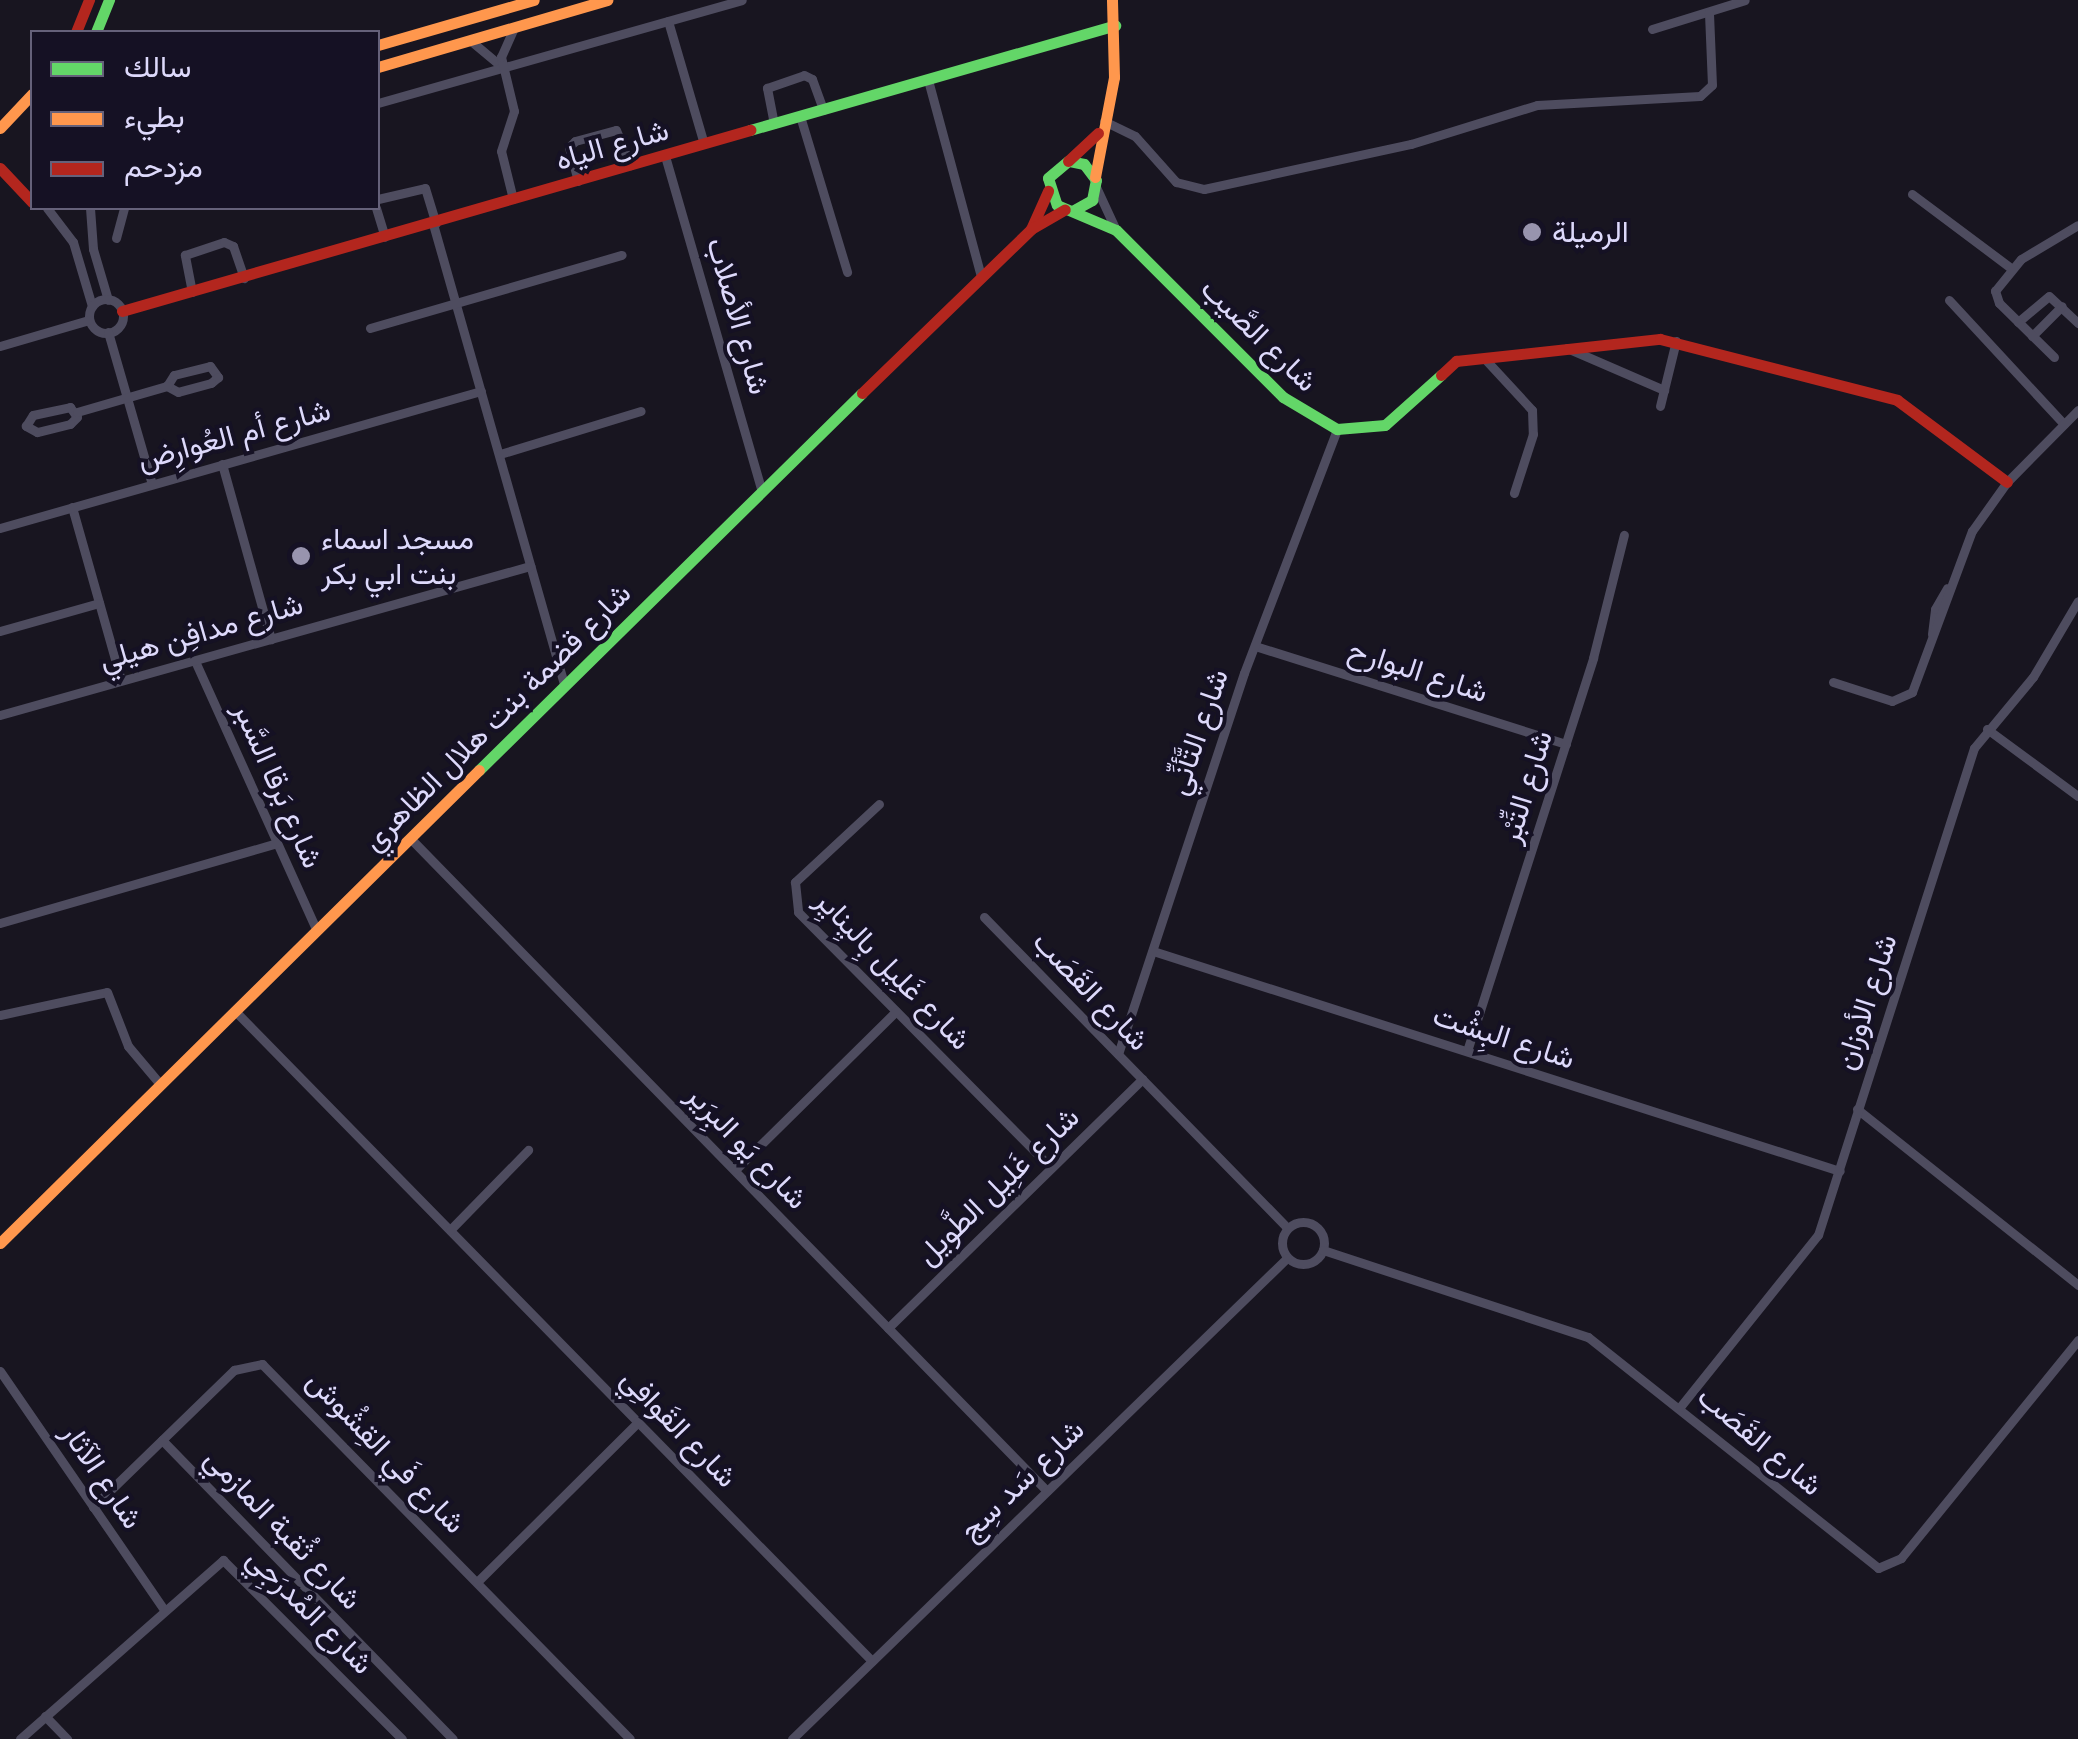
<!DOCTYPE html>
<html>
<head>
<meta charset="utf-8">
<style>
  body { margin:0 }
  #map { position:relative; width:2078px; height:1739px; overflow:hidden; background:#181520; font-family:Figtree,Vazirmatn,sans-serif }
  div>[style] { position:absolute }
  [style*='--x'] { left:calc(var(--x)*1px); top:calc(var(--y)*1px); width:calc(var(--w)*1px); rotate:calc(var(--a)*1deg) }
  .street>* { height:9px; margin:-4.5px; padding:0 4.5px; transform-origin:4.5px; border-radius:4.5px; background:#4e4c5f }
  .street>.ring { margin:-4.5px; padding:0; box-sizing:content-box; background:none; border:9px solid #4e4c5f; border-radius:50% }
  .fast>* { height:11px; margin:-5.5px; padding:0 5.5px; transform-origin:5.5px; border-radius:5.5px; background:#63d668 }
  .slow>* { height:11px; margin:-5.5px; padding:0 5.5px; transform-origin:5.5px; border-radius:5.5px; background:#ff974d }
  .jam>* { height:11px; margin:-5.5px; padding:0 5.5px; transform-origin:5.5px; border-radius:5.5px; background:#b3261e }
  .dots>* { width:28px; height:28px; translate:-50% -50%; box-sizing:border-box; border:5px solid #151124; border-radius:50% }
  span { translate:-50% -50%; white-space:nowrap; text-align:center; line-height:1.15; -webkit-text-stroke:8px #151124; paint-order:stroke }
  .street-label { font-size:30px; color:#ddd9fb }
  .poi-label { font-size:30px; color:#ddd9fb }
  .left { translate:0 -50%; text-align:left }
  .legend { position:absolute; left:30px; top:30px; width:350px; height:180px; box-sizing:border-box; background:#151124; border:2px solid #65617a; margin:0; padding:12px 18px; list-style:none; font-size:30px; color:#ddd9fb }
  .legend li { display:flex; align-items:center; gap:20px; height:50px }
  .legend b { width:50px; border:2px solid #65617a }
</style>
</head>
<body>
<div id="map">
  <div class="street">
    <i style="--x:668;--y:21;--w:128;--a:73.7"></i>
    <i style="--x:1652;--y:29;--w:97;--a:-17.3"></i>
    <i style="--x:471;--y:41;--w:38;--a:40"></i>
    <i style="--x:928;--y:80;--w:203;--a:74.9"></i>
    <i style="--x:378;--y:103;--w:378;--a:-15.8"></i>
    <i style="--x:800;--y:116;--w:163;--a:73.2"></i>
    <i style="--x:1104;--y:121;--w:34;--a:26"></i>
    <i style="--x:1135;--y:136;--w:62;--a:48.3"></i>
    <i style="--x:1176;--y:182;--w:29;--a:14"></i>
    <i style="--x:1204;--y:189;--w:212;--a:-12.3"></i>
    <i style="--x:1411;--y:144;--w:132;--a:-17.2"></i>
    <i style="--x:1537;--y:105;--w:163;--a:-3.2"></i>
    <i style="--x:1700;--y:96;--w:16;--a:-43"></i>
    <i style="--x:1712;--y:85;--w:73;--a:-92.4"></i>
    <i style="--x:774;--y:124;--w:37;--a:-101"></i>
    <i style="--x:767;--y:88;--w:39;--a:-19"></i>
    <i style="--x:804;--y:75;--w:9;--a:27"></i>
    <i style="--x:812;--y:79;--w:33;--a:70"></i>
    <i style="--x:665;--y:156;--w:349;--a:73.9"></i>
    <i style="--x:578;--y:181;--w:35;--a:-105"></i>
    <i style="--x:569;--y:147;--w:8;--a:-45"></i>
    <i style="--x:575;--y:141;--w:42;--a:-15"></i>
    <i style="--x:616;--y:130;--w:38;--a:68"></i>
    <i style="--x:1096;--y:187;--w:47;--a:65.1"></i>
    <i style="--x:1912;--y:194;--w:124;--a:36.8"></i>
    <i style="--x:378;--y:199;--w:48;--a:-13.2"></i>
    <i style="--x:425;--y:188;--w:37;--a:73"></i>
    <i style="--x:513;--y:199;--w:49;--a:-104"></i>
    <i style="--x:501;--y:151;--w:42;--a:-72"></i>
    <i style="--x:514;--y:111;--w:56;--a:-103.5"></i>
    <i style="--x:501;--y:57;--w:32;--a:-66"></i>
    <i style="--x:47;--y:208;--w:43;--a:52.6"></i>
    <i style="--x:73;--y:242;--w:67;--a:73.5"></i>
    <i style="--x:90;--y:208;--w:41;--a:85.8"></i>
    <i style="--x:93;--y:249;--w:53;--a:73.6"></i>
    <i style="--x:376;--y:208;--w:30;--a:73"></i>
    <i style="--x:433;--y:224;--w:479;--a:74.1"></i>
    <i style="--x:116;--y:238;--w:31;--a:-75"></i>
    <i style="--x:192;--y:292;--w:38;--a:-101"></i>
    <i style="--x:185;--y:255;--w:41;--a:-18.4"></i>
    <i style="--x:224;--y:242;--w:10;--a:24"></i>
    <i style="--x:233;--y:246;--w:34;--a:71"></i>
    <i class="ring" style="left:89px;top:299px;width:25px;height:25px"></i>
    <i style="--x:1949;--y:300;--w:169;--a:47.2"></i>
    <i style="--x:2018;--y:322;--w:40;--a:-40"></i>
    <i style="--x:2049;--y:296;--w:40;--a:43"></i>
    <i style="--x:370;--y:328;--w:262;--a:-16.2"></i>
    <i style="--x:108;--y:332;--w:158;--a:73.9"></i>
    <i style="--x:2032;--y:336;--w:42;--a:-45"></i>
    <i style="--x:0;--y:346;--w:93;--a:-16.3"></i>
    <i style="--x:1567;--y:348;--w:106;--a:23.4"></i>
    <i style="--x:2054;--y:357;--w:77;--a:-135.5"></i>
    <i style="--x:1999;--y:303;--w:13;--a:-108"></i>
    <i style="--x:1995;--y:291;--w:41;--a:-50.9"></i>
    <i style="--x:2021;--y:259;--w:66;--a:-30.8"></i>
    <i style="--x:1484;--y:358;--w:71;--a:47.3"></i>
    <i style="--x:1532;--y:410;--w:24;--a:88"></i>
    <i style="--x:1533;--y:434;--w:62;--a:107.9"></i>
    <i style="--x:210;--y:366;--w:14;--a:54"></i>
    <i style="--x:218;--y:377;--w:9;--a:139"></i>
    <i style="--x:211;--y:383;--w:34;--a:165"></i>
    <i style="--x:178;--y:392;--w:13;--a:-151"></i>
    <i style="--x:167;--y:386;--w:13;--a:-58"></i>
    <i style="--x:174;--y:375;--w:37;--a:-14"></i>
    <i style="--x:1660;--y:406;--w:67;--a:-76.2"></i>
    <i style="--x:70;--y:407;--w:12;--a:55"></i>
    <i style="--x:77;--y:417;--w:10;--a:135"></i>
    <i style="--x:70;--y:424;--w:34;--a:166"></i>
    <i style="--x:37;--y:432;--w:13;--a:-151"></i>
    <i style="--x:26;--y:426;--w:13;--a:-58"></i>
    <i style="--x:33;--y:415;--w:38;--a:-12"></i>
    <i style="--x:77;--y:412;--w:94;--a:-16.1"></i>
    <i style="--x:500;--y:454;--w:147;--a:-17"></i>
    <i style="--x:222;--y:464;--w:182;--a:74.4"></i>
    <i style="--x:72;--y:507;--w:180;--a:74.2"></i>
    <i style="--x:0;--y:528;--w:500;--a:-15.9"></i>
    <i style="--x:0;--y:631;--w:103;--a:-15.8"></i>
    <i style="--x:1932;--y:634;--w:25;--a:-83"></i>
    <i style="--x:1935;--y:609;--w:24;--a:-60"></i>
    <i style="--x:1255;--y:646;--w:326;--a:17.5"></i>
    <i style="--x:195;--y:661;--w:294;--a:65.7"></i>
    <i style="--x:1833;--y:682;--w:62;--a:17.9"></i>
    <i style="--x:1892;--y:701;--w:22;--a:-24"></i>
    <i style="--x:1912;--y:692;--w:172;--a:-69.6"></i>
    <i style="--x:1972;--y:531;--w:60;--a:-54.5"></i>
    <i style="--x:2007;--y:482;--w:101;--a:-45.4"></i>
    <i style="--x:0;--y:715;--w:551;--a:-15.7"></i>
    <i style="--x:1987;--y:729;--w:113;--a:36.4"></i>
    <i style="--x:879;--y:804;--w:115;--a:137.1"></i>
    <i style="--x:795;--y:882;--w:30;--a:84"></i>
    <i style="--x:798;--y:912;--w:360;--a:45.3"></i>
    <i style="--x:410;--y:838;--w:912;--a:45.71"></i>
    <i style="--x:984;--y:917;--w:434;--a:45.7"></i>
    <i style="--x:0;--y:923;--w:288;--a:-16.1"></i>
    <i style="--x:1153;--y:951;--w:721;--a:17.76"></i>
    <i style="--x:235;--y:1011;--w:910;--a:45.58"></i>
    <i style="--x:0;--y:1015;--w:109;--a:-12.1"></i>
    <i style="--x:107;--y:992;--w:58;--a:68.7"></i>
    <i style="--x:128;--y:1046;--w:50;--a:49.9"></i>
    <i style="--x:1467;--y:1051;--w:413;--a:-72.2"></i>
    <i style="--x:1593;--y:658;--w:127;--a:-75.9"></i>
    <i style="--x:1118;--y:1054;--w:401;--a:-71.7"></i>
    <i style="--x:1244;--y:673;--w:261;--a:-69.1"></i>
    <i style="--x:1857;--y:1109;--w:283;--a:38.5"></i>
    <i style="--x:735;--y:1170;--w:226;--a:-44.6"></i>
    <i class="ring" style="left:1282px;top:1222px;width:33px;height:33px"></i>
    <i style="--x:450;--y:1230;--w:112;--a:-45.7"></i>
    <i style="--x:1323;--y:1250;--w:279;--a:18.2"></i>
    <i style="--x:1588;--y:1337;--w:371;--a:38.5"></i>
    <i style="--x:1878;--y:1568;--w:25;--a:-23"></i>
    <i style="--x:1901;--y:1558;--w:281;--a:-50.9"></i>
    <i style="--x:888;--y:1328;--w:356;--a:-44.4"></i>
    <i style="--x:0;--y:1371;--w:290;--a:55.5"></i>
    <i style="--x:1680;--y:1407;--w:221;--a:-51.3"></i>
    <i style="--x:1818;--y:1235;--w:511;--a:-72.24"></i>
    <i style="--x:1974;--y:748;--w:92;--a:-50.3"></i>
    <i style="--x:2033;--y:677;--w:88;--a:-59.4"></i>
    <i style="--x:162;--y:1440;--w:417;--a:45.8"></i>
    <i style="--x:93;--y:1507;--w:197;--a:-44.2"></i>
    <i style="--x:234;--y:1370;--w:29;--a:-12"></i>
    <i style="--x:262;--y:1364;--w:525;--a:45.54"></i>
    <i style="--x:477;--y:1582;--w:227;--a:-44.8"></i>
    <i style="--x:45;--y:1716;--w:32;--a:46"></i>
    <i style="--x:20;--y:1739;--w:271;--a:-41.4"></i>
    <i style="--x:223;--y:1560;--w:253;--a:45"></i>
    <i style="--x:792;--y:1739;--w:690;--a:-44.18"></i>
  </div>
  <div class="fast">
    <i style="--x:96;--y:32;--w:35;--a:-68"></i>
    <i style="--x:750;--y:130;--w:380;--a:-16"></i>
    <i style="--x:1074;--y:210;--w:21;--a:-29"></i>
    <i style="--x:1092;--y:200;--w:20;--a:-79"></i>
    <i style="--x:1096;--y:180;--w:20;--a:-127"></i>
    <i style="--x:1084;--y:164;--w:16;--a:-169"></i>
    <i style="--x:1068;--y:161;--w:26;--a:140"></i>
    <i style="--x:1048;--y:178;--w:28;--a:72"></i>
    <i style="--x:1057;--y:205;--w:64;--a:23"></i>
    <i style="--x:1116;--y:230;--w:236;--a:45"></i>
    <i style="--x:1283;--y:397;--w:63;--a:30.7"></i>
    <i style="--x:1337;--y:429;--w:48;--a:-4.8"></i>
    <i style="--x:1385;--y:425;--w:75;--a:-41.8"></i>
    <i style="--x:479;--y:770;--w:537;--a:-44.55"></i>
  </div>
  <div class="slow">
    <i style="--x:378;--y:45;--w:162;--a:-16.1"></i>
    <i style="--x:378;--y:67;--w:239;--a:-16.3"></i>
    <i style="--x:0;--y:128;--w:47;--a:-46.7"></i>
    <i style="--x:1095;--y:177;--w:102;--a:-79.2"></i>
    <i style="--x:1114;--y:77;--w:77;--a:-91.5"></i>
    <i style="--x:0;--y:1243;--w:673;--a:-44.64"></i>
  </div>
  <div class="jam">
    <i style="--x:76;--y:32;--w:35;--a:-68"></i>
    <i style="--x:1068;--y:161;--w:41;--a:-43"></i>
    <i style="--x:0;--y:168;--w:47;--a:46.7"></i>
    <i style="--x:1031;--y:229;--w:42;--a:-65.9"></i>
    <i style="--x:122;--y:311;--w:654;--a:-16.08"></i>
    <i style="--x:1441;--y:375;--w:21;--a:-43"></i>
    <i style="--x:1456;--y:361;--w:205;--a:-6.2"></i>
    <i style="--x:1660;--y:339;--w:245;--a:14.4"></i>
    <i style="--x:1897;--y:400;--w:137;--a:36.7"></i>
    <i style="--x:862;--y:393;--w:235;--a:-44.1"></i>
    <i style="--x:1031;--y:229;--w:39;--a:-30"></i>
  </div>
  <div class="dots">
    <i style="left:1532px;top:232px;background:#9894ae"></i>
    <i style="left:301px;top:556px;background:#9894ae"></i>
  </div>
  <div class="street-label">
    <span style="left:612px;top:145px;rotate:-16deg">شارع الياه</span>
    <span style="left:738px;top:316px;rotate:74deg">شارع الأصلاب</span>
    <span style="left:1259px;top:335px;rotate:44deg">شارع الصَّيب</span>
    <span style="left:234px;top:435px;rotate:-15deg">شارع أم العُوارِض</span>
    <span style="left:201px;top:632px;rotate:-16deg">شارع مدافِن هيلي</span>
    <span style="left:1418px;top:671px;rotate:18deg">شارع البوارح</span>
    <span style="left:497px;top:717px;rotate:-45deg">شارع قضمة بنت هلال الظاهري</span>
    <span style="left:1198px;top:732px;rotate:-71deg">شارع التَّأنِّي</span>
    <span style="left:278px;top:785px;rotate:66deg">شارع بَرقا السَّبر</span>
    <span style="left:1526px;top:787px;rotate:-73deg">شارع التِّبْر</span>
    <span style="left:893px;top:970px;rotate:46deg">شارع غَلِيل بِاليِنايِر</span>
    <span style="left:1091px;top:991px;rotate:46deg">شارع القَصَب</span>
    <span style="left:1866px;top:1002px;rotate:-72deg">شارع الأوزان</span>
    <span style="left:1504px;top:1037px;rotate:18deg">شارع البِشْت</span>
    <span style="left:747px;top:1147px;rotate:46deg">شارع يَو البِرَير</span>
    <span style="left:998px;top:1186px;rotate:-44deg">شارع غَلِيل الطَّويل</span>
    <span style="left:679px;top:1428px;rotate:46deg">شارع القَوافِي</span>
    <span style="left:1760px;top:1441px;rotate:40deg">شارع القَصَب</span>
    <span style="left:386px;top:1452px;rotate:46deg">شارع فَي القِشُوش</span>
    <span style="left:102px;top:1476px;rotate:56deg">شارع الآثار</span>
    <span style="left:1022px;top:1480px;rotate:-44deg">شارع سَد سِج</span>
    <span style="left:283px;top:1529px;rotate:46deg">شارع ثُقبة المازمي</span>
    <span style="left:310px;top:1611px;rotate:45deg">شارع المُدرَجِي</span>
  </div>
  <div class="poi-label">
    <span class="left" style="left:1552px;top:232px">الرميلة</span>
    <span class="left" style="left:321px;top:556px">مسجد اسماء<br>بنت ابي بكر</span>
  </div>
  <ul class="legend">
  <li><b style="height:12px;background:#63d668"></b>سالك</li>
  <li><b style="height:12px;background:#ff974d"></b>بطيء</li>
  <li><b style="height:12px;background:#b3261e"></b>مزدحم</li>
  </ul>
</div>
</body>
</html>
